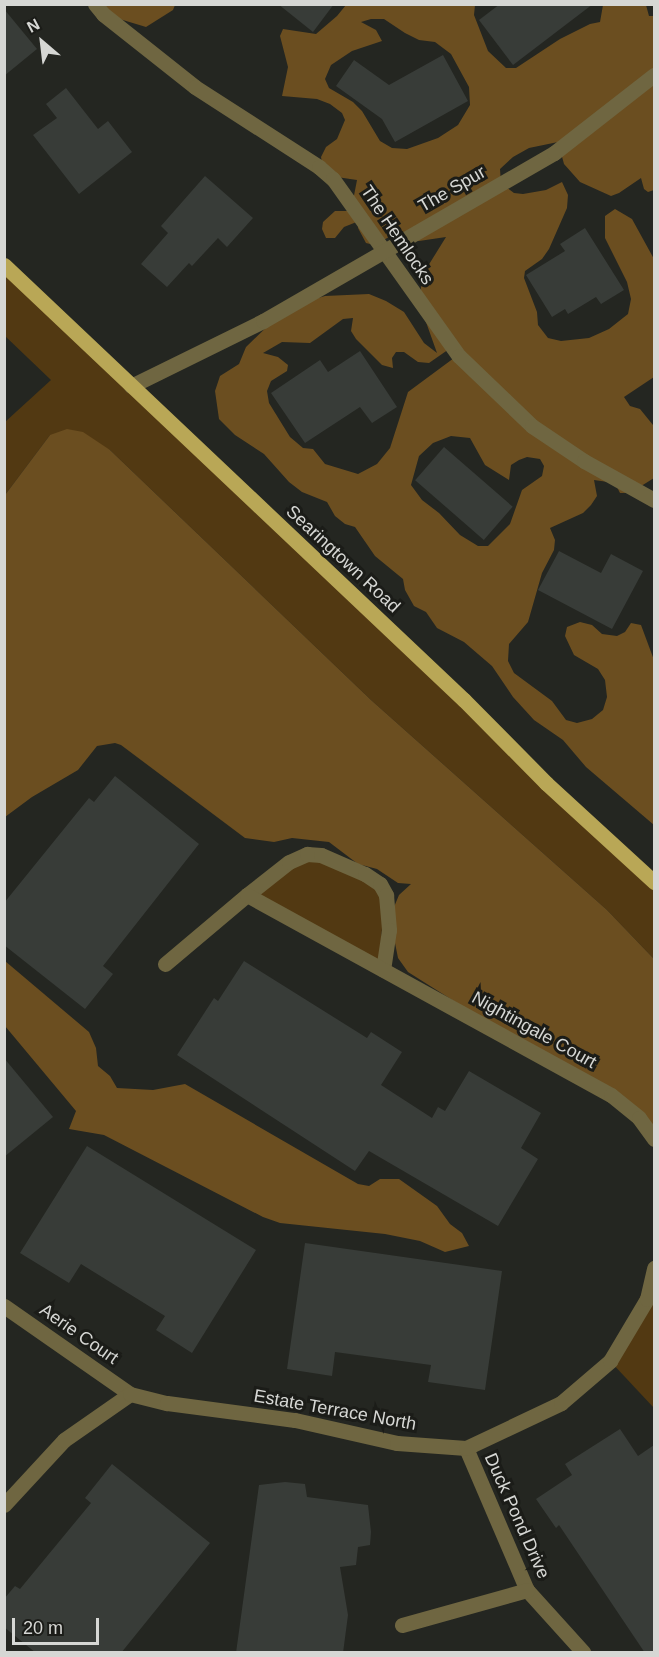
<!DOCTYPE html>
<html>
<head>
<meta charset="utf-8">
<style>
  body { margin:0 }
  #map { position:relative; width:659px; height:1657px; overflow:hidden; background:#242621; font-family:Helvetica,sans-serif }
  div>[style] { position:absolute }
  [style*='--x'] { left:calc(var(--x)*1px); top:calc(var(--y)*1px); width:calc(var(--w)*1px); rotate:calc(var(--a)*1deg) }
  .green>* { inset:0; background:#523912 }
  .forest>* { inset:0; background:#6b4e20 }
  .building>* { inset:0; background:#383c38; transform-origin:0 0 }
  .minor>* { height:15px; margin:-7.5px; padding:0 7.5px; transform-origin:7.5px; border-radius:7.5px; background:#6f6641 }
  .major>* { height:15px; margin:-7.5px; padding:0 7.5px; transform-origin:7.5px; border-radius:7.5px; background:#b9a756 }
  span { translate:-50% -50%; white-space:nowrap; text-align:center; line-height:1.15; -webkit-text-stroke:6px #1b1c18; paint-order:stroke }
  .street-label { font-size:18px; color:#d6d7d4 }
  .frame { position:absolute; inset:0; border:6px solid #d6d7d4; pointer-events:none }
  .north { position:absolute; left:12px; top:12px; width:60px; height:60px; -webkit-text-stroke:4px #1b1c18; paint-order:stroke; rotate:332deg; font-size:16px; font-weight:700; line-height:24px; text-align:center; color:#d6d7d4 }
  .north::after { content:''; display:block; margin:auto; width:21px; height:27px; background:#d6d7d4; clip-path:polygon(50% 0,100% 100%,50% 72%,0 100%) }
  .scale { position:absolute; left:12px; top:1618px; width:87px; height:27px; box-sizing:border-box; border:3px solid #d6d7d4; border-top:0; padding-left:8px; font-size:18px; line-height:21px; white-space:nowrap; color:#d6d7d4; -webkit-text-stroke:4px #1b1c18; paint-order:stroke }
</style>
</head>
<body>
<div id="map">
  <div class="green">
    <i style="clip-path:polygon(5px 265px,654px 882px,654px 959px,607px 910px,371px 700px,110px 450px,50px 435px,5px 495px,5px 422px,51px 380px,5px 336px)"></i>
    <i style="clip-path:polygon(319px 860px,362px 879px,377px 891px,384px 906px,379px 962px,259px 894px,295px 866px,306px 861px)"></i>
    <i style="clip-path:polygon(654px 1268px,654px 1408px,610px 1361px)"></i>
  </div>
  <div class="forest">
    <i style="clip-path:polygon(95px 5px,175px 5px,173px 10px,146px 27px,103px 14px)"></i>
    <i style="clip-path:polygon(evenodd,346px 5px,475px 5px,474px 15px,488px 51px,506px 68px,516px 68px,560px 39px,590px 24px,600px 22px,603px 5px,646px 5px,649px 16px,654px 16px,654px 190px,648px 192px,644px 189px,641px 178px,619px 193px,611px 196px,580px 182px,564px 164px,558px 142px,529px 148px,513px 157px,500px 169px,501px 183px,514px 193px,523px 194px,546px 190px,562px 182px,568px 195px,567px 208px,549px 249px,542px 259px,525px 271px,524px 278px,537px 312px,538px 325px,548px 338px,561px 341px,589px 338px,609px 329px,628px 314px,631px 299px,627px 282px,605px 238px,605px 216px,615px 209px,632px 219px,654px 259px,654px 377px,624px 397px,630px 406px,640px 409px,653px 425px,654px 478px,630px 493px,620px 493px,615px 483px,594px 480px,597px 496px,591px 505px,583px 513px,550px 528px,555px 540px,554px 550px,542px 573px,528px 622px,509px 644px,508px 661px,514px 673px,552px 701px,566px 720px,577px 723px,592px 719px,603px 710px,607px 697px,605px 680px,598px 669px,574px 655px,565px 636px,567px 627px,580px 622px,592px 625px,602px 634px,617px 636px,625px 632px,631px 623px,641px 625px,654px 660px,654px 825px,586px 767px,563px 740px,534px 720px,513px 697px,492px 666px,464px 642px,437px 628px,426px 612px,414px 606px,405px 590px,403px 579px,375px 556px,355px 527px,345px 524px,335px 516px,327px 502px,302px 492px,289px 482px,264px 454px,235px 435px,219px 419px,215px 391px,220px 376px,239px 364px,246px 347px,276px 318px,298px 304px,325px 296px,369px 294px,386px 301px,404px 312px,424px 343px,437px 353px,421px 308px,421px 287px,428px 266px,446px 237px,419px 241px,391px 236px,374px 245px,366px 243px,358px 228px,359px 221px,344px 227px,335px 238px,326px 238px,322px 229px,323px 222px,335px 211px,351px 211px,357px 180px,330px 176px,323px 168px,321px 157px,326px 147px,337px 139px,345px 120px,342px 113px,330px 104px,317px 99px,282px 96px,288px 67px,280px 36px,283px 29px,316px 34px,337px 16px,346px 5px,371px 19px,384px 19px,405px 33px,419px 40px,435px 42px,451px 54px,469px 87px,470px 105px,458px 125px,438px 138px,407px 149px,392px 148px,380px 141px,362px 111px,353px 102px,329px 88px,325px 79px,331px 65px,352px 51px,382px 41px,376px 30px,361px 22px,371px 19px,346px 5px,353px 318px,351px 331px,356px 339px,382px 365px,393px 368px,392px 358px,396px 352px,404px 352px,418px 362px,429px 363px,452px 347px,454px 358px,408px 392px,390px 448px,377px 464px,358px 474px,325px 464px,313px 449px,303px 448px,290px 437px,269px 403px,267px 391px,271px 381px,287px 371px,288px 365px,278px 357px,263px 353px,282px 342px,310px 343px,343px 319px,353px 318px,346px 5px,451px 436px,470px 438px,485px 465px,509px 480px,511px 465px,519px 460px,527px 457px,540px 459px,544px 466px,542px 476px,522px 490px,510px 524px,488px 546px,478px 546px,460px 535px,439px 513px,422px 500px,411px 485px,419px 456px,433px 443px,451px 436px)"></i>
    <i style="clip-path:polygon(67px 429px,83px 432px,110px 450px,371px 700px,607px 910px,654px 959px,654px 1139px,639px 1118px,408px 972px,398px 958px,393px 933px,394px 907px,399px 895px,411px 884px,398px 883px,377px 869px,358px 864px,329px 842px,292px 838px,274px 842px,245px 838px,121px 745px,115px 743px,97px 746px,78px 770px,32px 797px,5px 817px,5px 495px,50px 435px)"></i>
    <i style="clip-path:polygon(5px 961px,89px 1032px,96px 1048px,98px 1066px,110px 1076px,117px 1088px,153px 1090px,185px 1084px,358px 1184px,369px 1186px,380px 1179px,399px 1179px,437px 1206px,450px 1224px,462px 1233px,469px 1246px,445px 1252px,420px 1241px,385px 1234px,280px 1223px,263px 1217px,104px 1135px,69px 1129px,76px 1111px,5px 1026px)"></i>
  </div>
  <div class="building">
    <i style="clip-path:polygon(278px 4px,334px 4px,313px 32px)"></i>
    <i style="clip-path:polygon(500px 4px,593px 4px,513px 65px,479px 20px)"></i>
    <i style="clip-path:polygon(4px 9px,37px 49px,4px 76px)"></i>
    <i style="clip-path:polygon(443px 55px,468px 101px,395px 142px,382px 119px,336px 86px,354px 60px,389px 85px)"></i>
    <i style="clip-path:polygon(66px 88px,98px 129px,108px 121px,132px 152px,79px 194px,33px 135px,57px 118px,46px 104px)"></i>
    <i style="clip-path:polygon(205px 176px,253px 218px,227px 247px,218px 238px,192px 266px,189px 263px,167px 287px,141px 264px,168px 233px,161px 226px)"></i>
    <i style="clip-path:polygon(585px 228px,624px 290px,601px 304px,596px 297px,568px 314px,565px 309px,552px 317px,526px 275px,565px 251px,560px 244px)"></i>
    <i style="clip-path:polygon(360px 351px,397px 407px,372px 423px,360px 407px,305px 443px,271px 393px,320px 360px,328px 372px)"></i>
    <i style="left:444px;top:447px;width:91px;height:44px;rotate:41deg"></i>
    <i style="clip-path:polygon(559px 551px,601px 573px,611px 554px,643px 571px,612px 629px,538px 590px)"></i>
    <i style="clip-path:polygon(115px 776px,199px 844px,103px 966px,113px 974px,85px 1009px,4px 945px,4px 903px,89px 798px,94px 802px)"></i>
    <i style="clip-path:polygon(244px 961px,367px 1038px,371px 1032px,402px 1052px,381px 1085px,432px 1118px,438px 1107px,445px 1111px,469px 1071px,541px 1113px,521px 1148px,538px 1159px,498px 1226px,369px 1151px,355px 1171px,177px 1055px,214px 998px,218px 1001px)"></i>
    <i style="clip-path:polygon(4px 1058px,53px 1117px,4px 1157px)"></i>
    <i style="clip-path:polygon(87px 1146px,256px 1250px,192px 1353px,156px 1330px,165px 1316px,81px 1264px,69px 1283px,20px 1253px)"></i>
    <i style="clip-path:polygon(305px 1243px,502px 1271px,485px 1390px,428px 1382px,431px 1365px,335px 1352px,332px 1376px,287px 1369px)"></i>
    <i style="clip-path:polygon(620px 1429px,638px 1456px,654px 1445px,654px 1653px,645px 1653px,559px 1525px,556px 1528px,536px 1499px,572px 1475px,565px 1464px)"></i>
    <i style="clip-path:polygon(112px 1464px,210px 1543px,121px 1653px,36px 1653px,4px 1627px,4px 1599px,15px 1586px,20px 1589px,91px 1503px,85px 1498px)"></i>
    <i style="clip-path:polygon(285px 1482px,305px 1484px,307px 1497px,368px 1505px,371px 1532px,370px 1545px,358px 1547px,356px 1565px,340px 1567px,348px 1615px,343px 1653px,236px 1653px,259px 1485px)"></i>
  </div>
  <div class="minor">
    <i style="--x:95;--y:4;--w:13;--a:51"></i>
    <i style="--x:103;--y:14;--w:117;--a:38.4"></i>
    <i style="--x:195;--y:87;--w:148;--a:32.8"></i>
    <i style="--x:319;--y:167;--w:18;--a:41"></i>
    <i style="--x:333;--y:179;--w:217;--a:54.6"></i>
    <i style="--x:459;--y:356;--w:101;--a:43.8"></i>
    <i style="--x:532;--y:426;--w:63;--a:33.9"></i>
    <i style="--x:584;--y:461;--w:80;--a:29.1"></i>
    <i style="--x:131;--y:386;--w:147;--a:-26.2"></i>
    <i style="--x:263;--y:321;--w:336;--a:-30"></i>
    <i style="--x:554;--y:153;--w:127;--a:-38"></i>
    <i style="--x:247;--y:895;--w:53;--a:-38.2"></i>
    <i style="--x:289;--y:862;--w:20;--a:-24"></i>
    <i style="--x:307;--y:854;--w:14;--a:4"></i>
    <i style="--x:321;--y:855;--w:48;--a:23.4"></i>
    <i style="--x:365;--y:874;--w:18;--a:34"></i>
    <i style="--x:380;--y:884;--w:13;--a:61"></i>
    <i style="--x:386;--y:895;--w:35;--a:85"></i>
    <i style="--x:389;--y:930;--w:40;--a:98.5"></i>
    <i style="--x:165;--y:964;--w:107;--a:-40.1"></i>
    <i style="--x:247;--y:895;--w:415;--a:28.8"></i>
    <i style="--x:611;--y:1095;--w:36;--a:39"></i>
    <i style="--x:639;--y:1118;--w:26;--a:54"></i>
    <i style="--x:4;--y:1306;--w:154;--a:34.9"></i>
    <i style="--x:466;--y:1448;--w:155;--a:66.8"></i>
    <i style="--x:527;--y:1590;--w:84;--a:47.9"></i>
    <i style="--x:4;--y:1505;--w:88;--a:-47.3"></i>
    <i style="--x:64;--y:1440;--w:80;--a:-34.9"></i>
    <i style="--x:130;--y:1394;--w:38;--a:14"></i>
    <i style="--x:167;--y:1403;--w:129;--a:7.6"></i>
    <i style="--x:295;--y:1420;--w:105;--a:12.7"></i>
    <i style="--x:397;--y:1443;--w:69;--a:4.1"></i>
    <i style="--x:466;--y:1448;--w:105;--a:-25.3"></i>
    <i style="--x:561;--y:1403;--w:65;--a:-40.6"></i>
    <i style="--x:610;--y:1361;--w:72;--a:-59.2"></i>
    <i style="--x:647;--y:1299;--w:32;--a:-77"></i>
    <i style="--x:402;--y:1625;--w:130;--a:-15.6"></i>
  </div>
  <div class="major">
    <i style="--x:4;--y:265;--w:633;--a:43.4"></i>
    <i style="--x:464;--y:700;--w:117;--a:45.3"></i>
    <i style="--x:546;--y:783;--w:147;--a:42.5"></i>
  </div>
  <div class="street-label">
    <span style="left:452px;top:189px;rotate:-30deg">The Spur</span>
    <span style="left:397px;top:235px;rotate:56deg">The Hemlocks</span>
    <span style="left:343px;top:559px;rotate:43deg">Searingtown Road</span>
    <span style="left:534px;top:1030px;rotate:29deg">Nightingale Court</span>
    <span style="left:79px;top:1334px;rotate:35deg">Aerie Court</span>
    <span style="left:335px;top:1410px;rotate:10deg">Estate Terrace North</span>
    <span style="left:517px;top:1516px;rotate:66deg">Duck Pond Drive</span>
  </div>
  <div class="frame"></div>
  <div class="north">N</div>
  <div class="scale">20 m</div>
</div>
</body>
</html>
